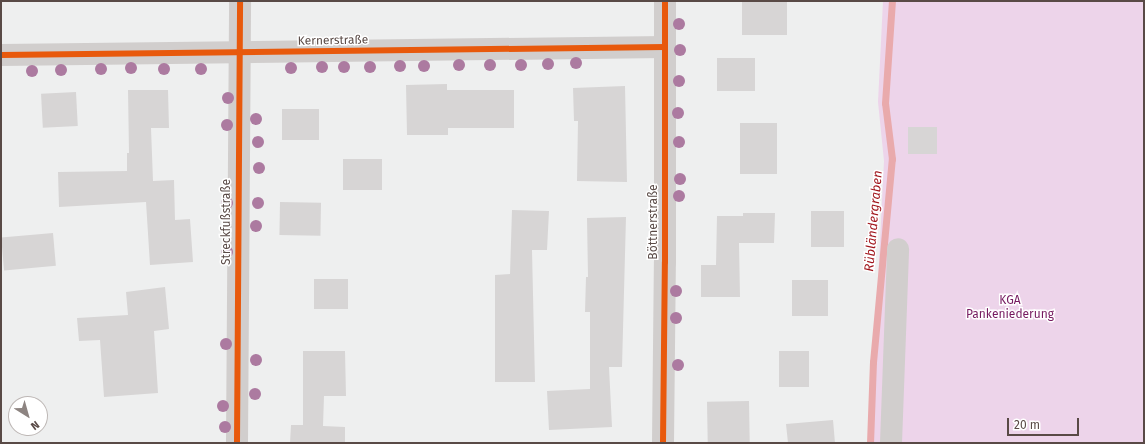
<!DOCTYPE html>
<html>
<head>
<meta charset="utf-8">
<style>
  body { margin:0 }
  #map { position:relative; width:1145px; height:444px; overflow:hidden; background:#eeefef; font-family:"Fira Sans",sans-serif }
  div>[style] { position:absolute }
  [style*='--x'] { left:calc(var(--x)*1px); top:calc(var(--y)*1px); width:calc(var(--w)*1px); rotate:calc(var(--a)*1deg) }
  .green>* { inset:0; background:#edd4ea }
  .stream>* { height:7px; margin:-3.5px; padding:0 3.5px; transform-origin:3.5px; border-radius:3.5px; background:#e9aaac }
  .building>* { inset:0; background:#d7d5d5; transform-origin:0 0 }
  .minor>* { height:22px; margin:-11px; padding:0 11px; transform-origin:11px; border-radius:11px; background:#d1cecd }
  .cycleway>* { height:6px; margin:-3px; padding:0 3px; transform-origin:3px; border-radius:3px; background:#e8590c }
  .trees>* { width:12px; height:12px; margin:-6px; border-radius:50%; background:#ac7aa0 }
  span { translate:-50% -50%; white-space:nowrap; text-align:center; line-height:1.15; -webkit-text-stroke:3px #fff; paint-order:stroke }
  .street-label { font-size:12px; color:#594a46 }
  .park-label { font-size:12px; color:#761b60 }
  .water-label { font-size:13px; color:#9f1319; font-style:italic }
  .frame { position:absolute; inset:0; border:2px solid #594a46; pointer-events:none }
  .north { position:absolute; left:8px; top:396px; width:40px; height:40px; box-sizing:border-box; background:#fff; border:1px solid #bdb7b5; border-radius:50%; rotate:143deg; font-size:11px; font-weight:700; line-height:16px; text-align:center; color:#594a46 }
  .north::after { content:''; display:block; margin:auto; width:14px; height:18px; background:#8d8481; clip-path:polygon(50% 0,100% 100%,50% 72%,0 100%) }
  .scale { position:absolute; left:1007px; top:418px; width:72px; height:18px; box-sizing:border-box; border:2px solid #594a46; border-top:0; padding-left:5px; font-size:12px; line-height:14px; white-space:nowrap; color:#594a46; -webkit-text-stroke:3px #fff; paint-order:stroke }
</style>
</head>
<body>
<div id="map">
  <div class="green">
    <i style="clip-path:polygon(883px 1px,1144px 1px,1144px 443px,870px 443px,884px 161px,878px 102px)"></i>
  </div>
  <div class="stream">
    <i style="--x:870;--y:443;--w:81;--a:-87.9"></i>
    <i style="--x:873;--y:362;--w:204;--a:-84.7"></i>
    <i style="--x:892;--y:159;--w:56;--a:-97.1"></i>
    <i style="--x:885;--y:103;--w:102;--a:-86.1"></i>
  </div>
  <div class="building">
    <i style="left:742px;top:1px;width:45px;height:34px"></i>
    <i style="left:717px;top:58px;width:38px;height:33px"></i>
    <i style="clip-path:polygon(447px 84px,447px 90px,514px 90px,514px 128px,448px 128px,448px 135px,407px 135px,406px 85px)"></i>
    <i style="clip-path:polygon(625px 86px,627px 182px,577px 181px,578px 121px,574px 121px,573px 88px)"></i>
    <i style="clip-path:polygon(128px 90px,168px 90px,169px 128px,151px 128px,153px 181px,174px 180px,175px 220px,190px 219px,193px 262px,150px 265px,146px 202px,59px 207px,58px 172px,127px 171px,127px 153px,129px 153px)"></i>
    <i style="left:76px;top:92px;width:34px;height:35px;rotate:87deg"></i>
    <i style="left:282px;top:109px;width:37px;height:31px"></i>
    <i style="left:740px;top:123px;width:37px;height:51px"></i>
    <i style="left:937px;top:127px;width:27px;height:29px;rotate:90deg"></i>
    <i style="left:343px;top:159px;width:39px;height:31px"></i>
    <i style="left:280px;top:202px;width:41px;height:33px;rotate:1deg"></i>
    <i style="clip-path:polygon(512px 210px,549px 211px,547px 250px,532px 250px,535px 382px,495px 382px,495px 275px,510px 274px)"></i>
    <i style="left:811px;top:211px;width:33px;height:36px"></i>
    <i style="clip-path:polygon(743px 213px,775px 213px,774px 243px,739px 243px,740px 297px,701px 297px,701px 265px,716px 265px,717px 216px,743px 216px)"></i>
    <i style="clip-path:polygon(626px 217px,622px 367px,609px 367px,612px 427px,549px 430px,547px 391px,590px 389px,590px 312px,585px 312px,586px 277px,588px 277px,587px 218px)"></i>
    <i style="left:53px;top:233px;width:33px;height:52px;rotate:85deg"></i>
    <i style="left:314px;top:279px;width:34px;height:30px"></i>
    <i style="left:792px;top:280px;width:36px;height:36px"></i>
    <i style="clip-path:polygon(165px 287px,169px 329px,154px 331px,158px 393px,104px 397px,100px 340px,79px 341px,77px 318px,128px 315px,126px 292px)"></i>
    <i style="clip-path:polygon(303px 351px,345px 351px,346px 396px,324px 396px,323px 426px,345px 427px,345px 443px,290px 443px,291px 425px,303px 425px)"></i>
    <i style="left:779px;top:351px;width:30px;height:36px"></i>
    <i style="left:749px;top:401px;width:42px;height:42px;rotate:89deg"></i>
    <i style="clip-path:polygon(833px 420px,835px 443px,788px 443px,786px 424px)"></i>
  </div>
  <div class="minor">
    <i style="--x:1;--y:55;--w:664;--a:-0.69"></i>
    <i style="--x:237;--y:443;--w:442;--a:-89.6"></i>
    <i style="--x:663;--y:443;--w:181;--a:-89.4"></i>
    <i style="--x:665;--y:262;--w:261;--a:-90"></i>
    <i style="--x:891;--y:443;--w:194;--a:-87.9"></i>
  </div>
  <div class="cycleway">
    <i style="--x:1;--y:55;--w:664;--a:-0.69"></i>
    <i style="--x:237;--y:443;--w:442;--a:-89.6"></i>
    <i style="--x:663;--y:443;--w:181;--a:-89.4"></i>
    <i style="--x:665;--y:262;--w:261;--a:-90"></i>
  </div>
  <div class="trees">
    <i style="left:679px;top:24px"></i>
    <i style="left:680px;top:50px"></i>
    <i style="left:576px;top:63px"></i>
    <i style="left:548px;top:64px"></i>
    <i style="left:459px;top:65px"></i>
    <i style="left:490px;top:65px"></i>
    <i style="left:521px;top:65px"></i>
    <i style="left:400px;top:66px"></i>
    <i style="left:424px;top:66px"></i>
    <i style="left:322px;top:67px"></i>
    <i style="left:344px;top:67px"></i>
    <i style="left:370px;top:67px"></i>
    <i style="left:131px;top:68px"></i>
    <i style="left:291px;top:68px"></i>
    <i style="left:101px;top:69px"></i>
    <i style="left:164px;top:69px"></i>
    <i style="left:201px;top:69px"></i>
    <i style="left:61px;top:70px"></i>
    <i style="left:32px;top:71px"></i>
    <i style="left:679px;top:81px"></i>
    <i style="left:228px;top:98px"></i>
    <i style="left:678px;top:113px"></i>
    <i style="left:256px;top:119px"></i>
    <i style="left:227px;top:125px"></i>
    <i style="left:258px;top:142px"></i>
    <i style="left:679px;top:142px"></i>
    <i style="left:259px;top:168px"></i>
    <i style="left:680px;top:179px"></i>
    <i style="left:679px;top:196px"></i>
    <i style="left:227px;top:203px"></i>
    <i style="left:258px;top:203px"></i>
    <i style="left:256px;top:226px"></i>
    <i style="left:227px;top:252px"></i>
    <i style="left:676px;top:291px"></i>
    <i style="left:676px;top:318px"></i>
    <i style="left:226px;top:344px"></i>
    <i style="left:256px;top:360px"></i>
    <i style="left:678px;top:365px"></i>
    <i style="left:255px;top:394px"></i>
    <i style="left:223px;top:406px"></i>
    <i style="left:225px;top:427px"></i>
  </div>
  <div class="street-label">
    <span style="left:333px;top:41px;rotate:-1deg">Kernerstraße</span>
    <span style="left:227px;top:222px;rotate:-90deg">Streckfußstraße</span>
    <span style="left:654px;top:222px;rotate:-90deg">Böttnerstraße</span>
  </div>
  <div class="park-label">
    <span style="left:1010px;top:308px">KGA<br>Pankeniederung</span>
  </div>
  <div class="water-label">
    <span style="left:874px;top:221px;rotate:-85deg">Rübländergraben</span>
  </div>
  <div class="frame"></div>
  <div class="north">N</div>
  <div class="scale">20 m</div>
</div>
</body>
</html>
